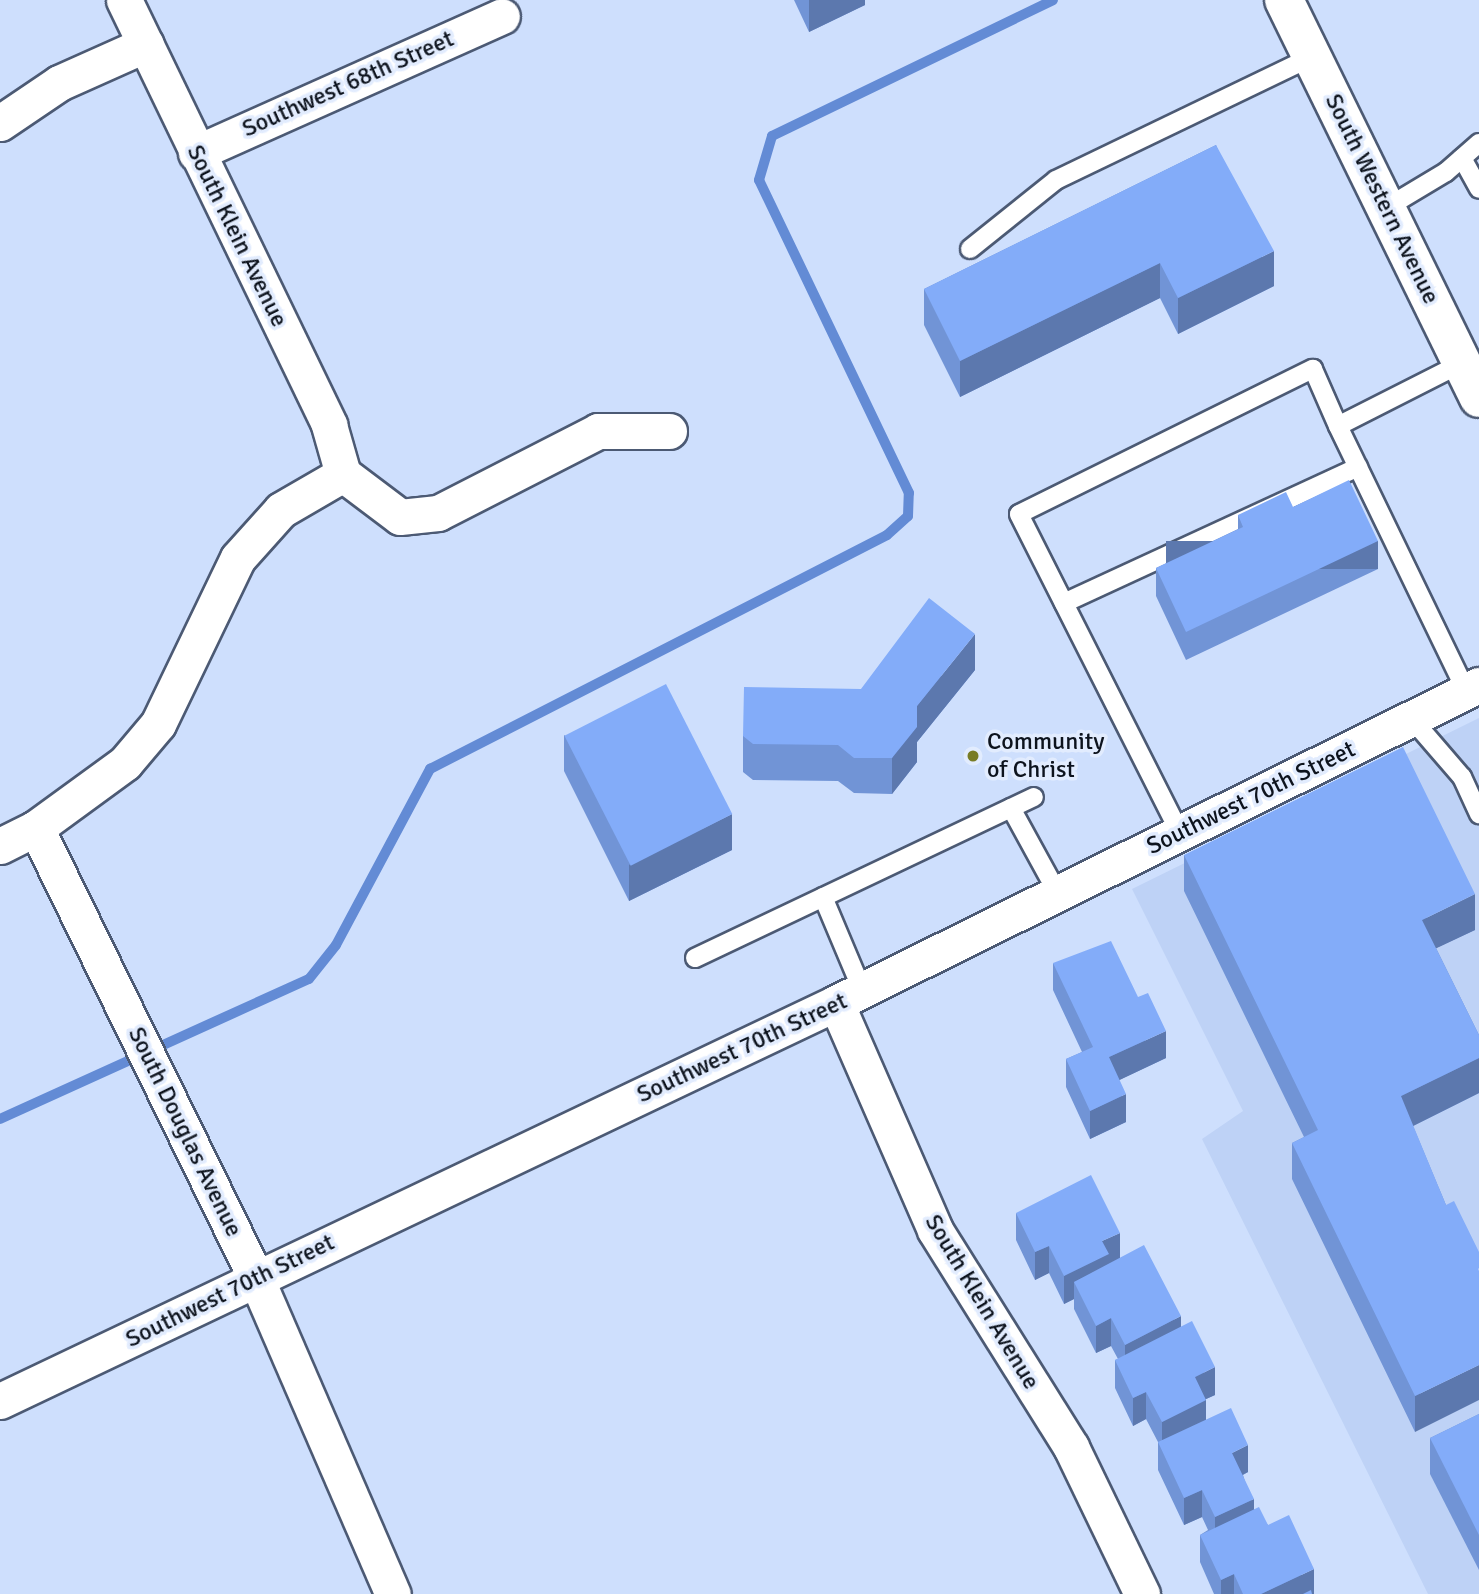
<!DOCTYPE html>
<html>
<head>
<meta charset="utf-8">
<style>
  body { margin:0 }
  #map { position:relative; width:1479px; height:1594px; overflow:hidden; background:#cedffd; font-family:Signika,sans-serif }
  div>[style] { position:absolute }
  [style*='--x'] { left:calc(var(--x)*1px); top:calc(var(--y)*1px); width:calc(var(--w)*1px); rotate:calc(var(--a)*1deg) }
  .built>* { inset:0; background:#bed2f6 }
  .stream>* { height:10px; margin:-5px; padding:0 5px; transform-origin:5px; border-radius:5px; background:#638bd5 }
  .roads { filter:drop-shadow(2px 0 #4c5a74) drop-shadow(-2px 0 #4c5a74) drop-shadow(0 2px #4c5a74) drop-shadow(0 -2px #4c5a74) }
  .lane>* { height:18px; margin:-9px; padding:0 9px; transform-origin:9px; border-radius:9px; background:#fff }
  .street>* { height:35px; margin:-17.5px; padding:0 17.5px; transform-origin:17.5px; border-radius:17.5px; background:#fff }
  .secondary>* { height:38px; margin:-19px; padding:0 19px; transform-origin:19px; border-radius:19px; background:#fff }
  .wall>* { inset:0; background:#7194d6 }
  .shaded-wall>* { inset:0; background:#5c78ae; transform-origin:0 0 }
  .building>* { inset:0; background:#83acf9; transform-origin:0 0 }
  .dots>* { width:19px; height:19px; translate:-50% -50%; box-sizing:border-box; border:4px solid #e2ecfe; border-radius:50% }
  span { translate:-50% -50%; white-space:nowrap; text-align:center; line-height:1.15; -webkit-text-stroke:7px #e2ecfe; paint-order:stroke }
  .street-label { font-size:24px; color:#0d131d }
  .poi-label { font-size:24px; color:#0d131d }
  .left { translate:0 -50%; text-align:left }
</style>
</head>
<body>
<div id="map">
  <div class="built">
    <i style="clip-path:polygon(1479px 718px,1479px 1594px,1428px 1594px,1202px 1139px,1243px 1111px,1132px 889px)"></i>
  </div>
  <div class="stream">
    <i style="--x:0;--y:1119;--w:339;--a:-24.4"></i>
    <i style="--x:309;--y:979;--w:43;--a:-51.5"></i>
    <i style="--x:336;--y:945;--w:200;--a:-61.9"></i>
    <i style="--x:430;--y:769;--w:513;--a:-27.11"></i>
    <i style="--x:887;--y:535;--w:28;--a:-42"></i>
    <i style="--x:908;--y:516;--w:23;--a:-88"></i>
    <i style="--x:909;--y:493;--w:347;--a:-115.6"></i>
    <i style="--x:759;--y:180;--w:46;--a:-73.5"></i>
    <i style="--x:772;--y:136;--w:312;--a:-25.8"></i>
  </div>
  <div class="roads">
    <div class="lane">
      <i style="--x:1462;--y:158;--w:35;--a:61"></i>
      <i style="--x:1386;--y:208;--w:70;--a:-31"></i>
      <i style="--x:1446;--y:172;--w:44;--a:-41.3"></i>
      <i style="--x:970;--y:249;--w:110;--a:-38.7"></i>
      <i style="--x:1056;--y:180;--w:284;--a:-25.7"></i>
      <i style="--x:1462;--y:363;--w:139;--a:153.1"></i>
      <i style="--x:1338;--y:426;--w:294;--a:64.2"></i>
      <i style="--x:1064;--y:603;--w:324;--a:-24.8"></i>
      <i style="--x:1411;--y:718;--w:78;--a:49.2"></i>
      <i style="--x:1462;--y:777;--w:41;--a:65.3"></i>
      <i style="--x:1011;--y:808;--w:98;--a:61.3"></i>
      <i style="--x:1180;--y:833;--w:357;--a:-116.8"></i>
      <i style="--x:1019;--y:514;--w:328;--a:-26.3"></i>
      <i style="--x:1313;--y:369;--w:62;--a:66.3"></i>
      <i style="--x:823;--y:897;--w:101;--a:67.2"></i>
      <i style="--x:695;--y:958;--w:375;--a:-25.4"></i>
    </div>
    <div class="street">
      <i style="--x:124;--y:0;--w:472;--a:64.2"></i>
      <i style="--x:329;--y:425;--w:51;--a:74.1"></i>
      <i style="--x:0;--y:123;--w:71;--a:-34.1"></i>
      <i style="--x:59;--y:83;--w:95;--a:-24.1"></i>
      <i style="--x:196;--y:153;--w:335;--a:-24.1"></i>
      <i style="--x:36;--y:828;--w:501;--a:63.95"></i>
      <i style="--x:256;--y:1278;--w:344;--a:66.6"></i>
      <i style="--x:0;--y:846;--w:40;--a:-26.6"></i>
      <i style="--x:36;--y:828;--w:110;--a:-36.1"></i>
      <i style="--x:125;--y:763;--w:51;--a:-49.8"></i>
      <i style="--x:158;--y:724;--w:184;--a:-64.3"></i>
      <i style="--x:238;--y:558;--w:64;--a:-48.1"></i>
      <i style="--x:281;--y:510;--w:72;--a:-30.1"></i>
      <i style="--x:343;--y:474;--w:71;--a:37"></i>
      <i style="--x:400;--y:517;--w:38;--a:-6"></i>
      <i style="--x:438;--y:513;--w:180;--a:-27.1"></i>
      <i style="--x:598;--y:431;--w:71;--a:0"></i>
      <i style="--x:836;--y:1003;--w:248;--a:66.4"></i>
      <i style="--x:935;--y:1230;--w:256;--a:57.9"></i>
      <i style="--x:1071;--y:1447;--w:163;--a:64.2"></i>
      <i style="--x:0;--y:1401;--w:926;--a:-25.46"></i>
      <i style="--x:836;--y:1003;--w:717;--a:-26.32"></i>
    </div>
    <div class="secondary">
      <i style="--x:1284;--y:0;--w:443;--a:63.9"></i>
    </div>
  </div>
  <div class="wall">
    <i style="clip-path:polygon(794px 0,865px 0,865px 5px,809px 32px)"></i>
    <i style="clip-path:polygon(1216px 145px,1274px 286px,1178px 334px,1160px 298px,960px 397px,924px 325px,924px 289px)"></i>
    <i style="clip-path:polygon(1293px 507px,1378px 569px,1186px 660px,1156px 596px,1156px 568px,1238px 529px,1238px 515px)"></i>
    <i style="clip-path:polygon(975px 670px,917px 742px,917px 762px,892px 794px,854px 793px,838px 781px,753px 780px,743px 772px,743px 736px,861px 689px)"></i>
    <i style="clip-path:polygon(564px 735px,732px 850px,629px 901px,564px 771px)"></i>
    <i style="clip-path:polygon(1184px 855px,1475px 930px,1436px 948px,1479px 1035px,1479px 1093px,1413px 1126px,1446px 1205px,1415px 1432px,1292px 1179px,1292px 1143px,1304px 1137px,1184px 891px)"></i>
    <i style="clip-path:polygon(1053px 963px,1166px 1058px,1119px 1080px,1126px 1122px,1090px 1139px,1066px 1087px,1066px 1059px,1082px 1052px,1053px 990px)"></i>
    <i style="clip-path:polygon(1016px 1213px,1120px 1258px,1181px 1327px,1215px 1395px,1206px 1399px,1206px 1420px,1248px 1472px,1243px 1475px,1254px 1509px,1268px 1525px,1314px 1594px,1214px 1594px,1200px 1562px,1200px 1535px,1208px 1530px,1202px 1517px,1184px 1525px,1158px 1470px,1158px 1442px,1146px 1419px,1133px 1426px,1115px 1388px,1115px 1360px,1118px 1359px,1111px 1346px,1096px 1353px,1074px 1309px,1074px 1299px,1064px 1304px,1049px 1273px,1035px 1280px,1016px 1240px)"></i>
    <i style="clip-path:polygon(1479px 1414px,1479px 1570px,1430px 1474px,1430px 1438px)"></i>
  </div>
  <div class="shaded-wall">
    <i style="clip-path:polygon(809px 0,865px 0,865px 5px,809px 32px)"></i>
    <i style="clip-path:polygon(1274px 251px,1274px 286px,1178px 334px,1178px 298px)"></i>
    <i style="clip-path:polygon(1160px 263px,1160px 298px,960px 397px,960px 361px)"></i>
    <i style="left:1378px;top:541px;width:28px;height:212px;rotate:90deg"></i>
    <i style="clip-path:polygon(975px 634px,975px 670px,917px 742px,917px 762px,892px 794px,892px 758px,917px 706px)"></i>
    <i style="clip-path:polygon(732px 814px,732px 850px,629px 901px,629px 865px)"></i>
    <i style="clip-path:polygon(1475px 894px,1475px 930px,1422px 955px,1422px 920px)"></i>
    <i style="clip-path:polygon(1166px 1031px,1166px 1058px,1109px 1085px,1109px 1057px)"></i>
    <i style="clip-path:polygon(1479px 1058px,1479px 1093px,1401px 1132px,1401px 1096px)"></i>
    <i style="clip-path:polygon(1126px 1094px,1126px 1122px,1090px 1139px,1090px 1111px)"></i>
    <i style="clip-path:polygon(1120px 1233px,1120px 1260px,1074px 1282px,1074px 1299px,1064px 1304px,1064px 1276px,1102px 1241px)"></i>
    <i style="clip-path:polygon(1049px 1246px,1049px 1273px,1035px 1280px,1035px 1252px)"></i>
    <i style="clip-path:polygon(1181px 1316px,1181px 1343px,1125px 1372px,1125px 1345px)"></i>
    <i style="clip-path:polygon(1111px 1318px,1111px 1346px,1096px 1353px,1096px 1326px)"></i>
    <i style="clip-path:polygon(1479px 1365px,1479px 1400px,1415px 1432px,1415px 1396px)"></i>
    <i style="clip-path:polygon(1215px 1367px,1215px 1395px,1195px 1404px,1195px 1377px)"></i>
    <i style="clip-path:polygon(1146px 1392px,1146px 1419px,1133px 1426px,1133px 1398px)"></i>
    <i style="clip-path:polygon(1206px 1400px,1206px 1427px,1162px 1450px,1162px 1422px)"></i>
    <i style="clip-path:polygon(1248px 1445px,1248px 1472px,1232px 1480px,1232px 1453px)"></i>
    <i style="clip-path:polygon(1202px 1490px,1202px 1517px,1184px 1525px,1184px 1498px)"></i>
    <i style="clip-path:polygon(1254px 1499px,1254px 1527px,1215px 1545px,1215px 1517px)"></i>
    <i style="clip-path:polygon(1314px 1569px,1314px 1594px,1261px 1594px)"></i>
    <i style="clip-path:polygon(1234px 1574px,1234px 1594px,1221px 1594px,1221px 1580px)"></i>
  </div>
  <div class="building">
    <i style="clip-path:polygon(1216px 145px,1274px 251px,1178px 298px,1160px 263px,960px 361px,924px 289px)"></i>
    <i style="clip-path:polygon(1349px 480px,1378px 541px,1186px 632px,1156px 568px,1243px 527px,1238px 515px,1286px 492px,1293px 507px)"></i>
    <i style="clip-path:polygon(929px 598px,975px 634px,917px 706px,917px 727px,892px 758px,854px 758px,838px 745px,753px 744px,743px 736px,744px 687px,861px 689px)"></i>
    <i style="left:666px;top:684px;width:146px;height:114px;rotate:63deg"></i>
    <i style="clip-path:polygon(1403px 747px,1475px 894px,1422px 920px,1479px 1035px,1479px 1058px,1401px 1096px,1446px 1205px,1454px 1201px,1479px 1252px,1479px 1268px,1478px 1269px,1479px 1271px,1479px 1365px,1415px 1396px,1292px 1143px,1318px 1130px,1184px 855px)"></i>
    <i style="clip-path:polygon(1111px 941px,1138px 997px,1148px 993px,1166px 1031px,1109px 1057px,1126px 1094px,1090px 1111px,1066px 1059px,1093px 1047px,1053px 963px)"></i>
    <i style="clip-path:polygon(1091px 1175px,1120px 1233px,1102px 1241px,1109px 1254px,1064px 1276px,1049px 1246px,1035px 1252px,1016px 1213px)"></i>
    <i style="clip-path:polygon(1144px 1245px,1181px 1316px,1125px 1345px,1111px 1318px,1096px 1326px,1074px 1282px)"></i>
    <i style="clip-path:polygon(1192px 1321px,1215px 1367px,1195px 1377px,1206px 1400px,1162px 1422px,1146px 1392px,1133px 1398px,1115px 1360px)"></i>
    <i style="clip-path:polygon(1231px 1408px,1248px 1445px,1232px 1453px,1254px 1499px,1215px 1517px,1202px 1490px,1184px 1498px,1158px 1442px)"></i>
    <i style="clip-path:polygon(1479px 1414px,1479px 1535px,1430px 1438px)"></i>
    <i style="clip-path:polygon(1259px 1507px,1268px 1525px,1289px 1515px,1314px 1569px,1261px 1594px,1243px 1594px,1234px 1574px,1221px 1580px,1200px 1535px)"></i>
    <i style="clip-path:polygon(1311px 1590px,1312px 1594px,1303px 1594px)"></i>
  </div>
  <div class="dots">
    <i style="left:973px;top:756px;background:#787c26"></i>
  </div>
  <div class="street-label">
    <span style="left:348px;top:84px;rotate:-24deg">Southwest 68th Street</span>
    <span style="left:1382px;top:199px;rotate:64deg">South Western Avenue</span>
    <span style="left:237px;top:236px;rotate:64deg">South Klein Avenue</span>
    <span style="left:1251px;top:798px;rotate:-26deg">Southwest 70th Street</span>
    <span style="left:742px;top:1048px;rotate:-25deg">Southwest 70th Street</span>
    <span style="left:185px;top:1132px;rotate:64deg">South Douglas Avenue</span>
    <span style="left:230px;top:1291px;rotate:-26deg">Southwest 70th Street</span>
    <span style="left:982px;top:1302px;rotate:59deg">South Klein Avenue</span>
  </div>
  <div class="poi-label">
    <span class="left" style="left:987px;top:756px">Community<br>of Christ</span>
  </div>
</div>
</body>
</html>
